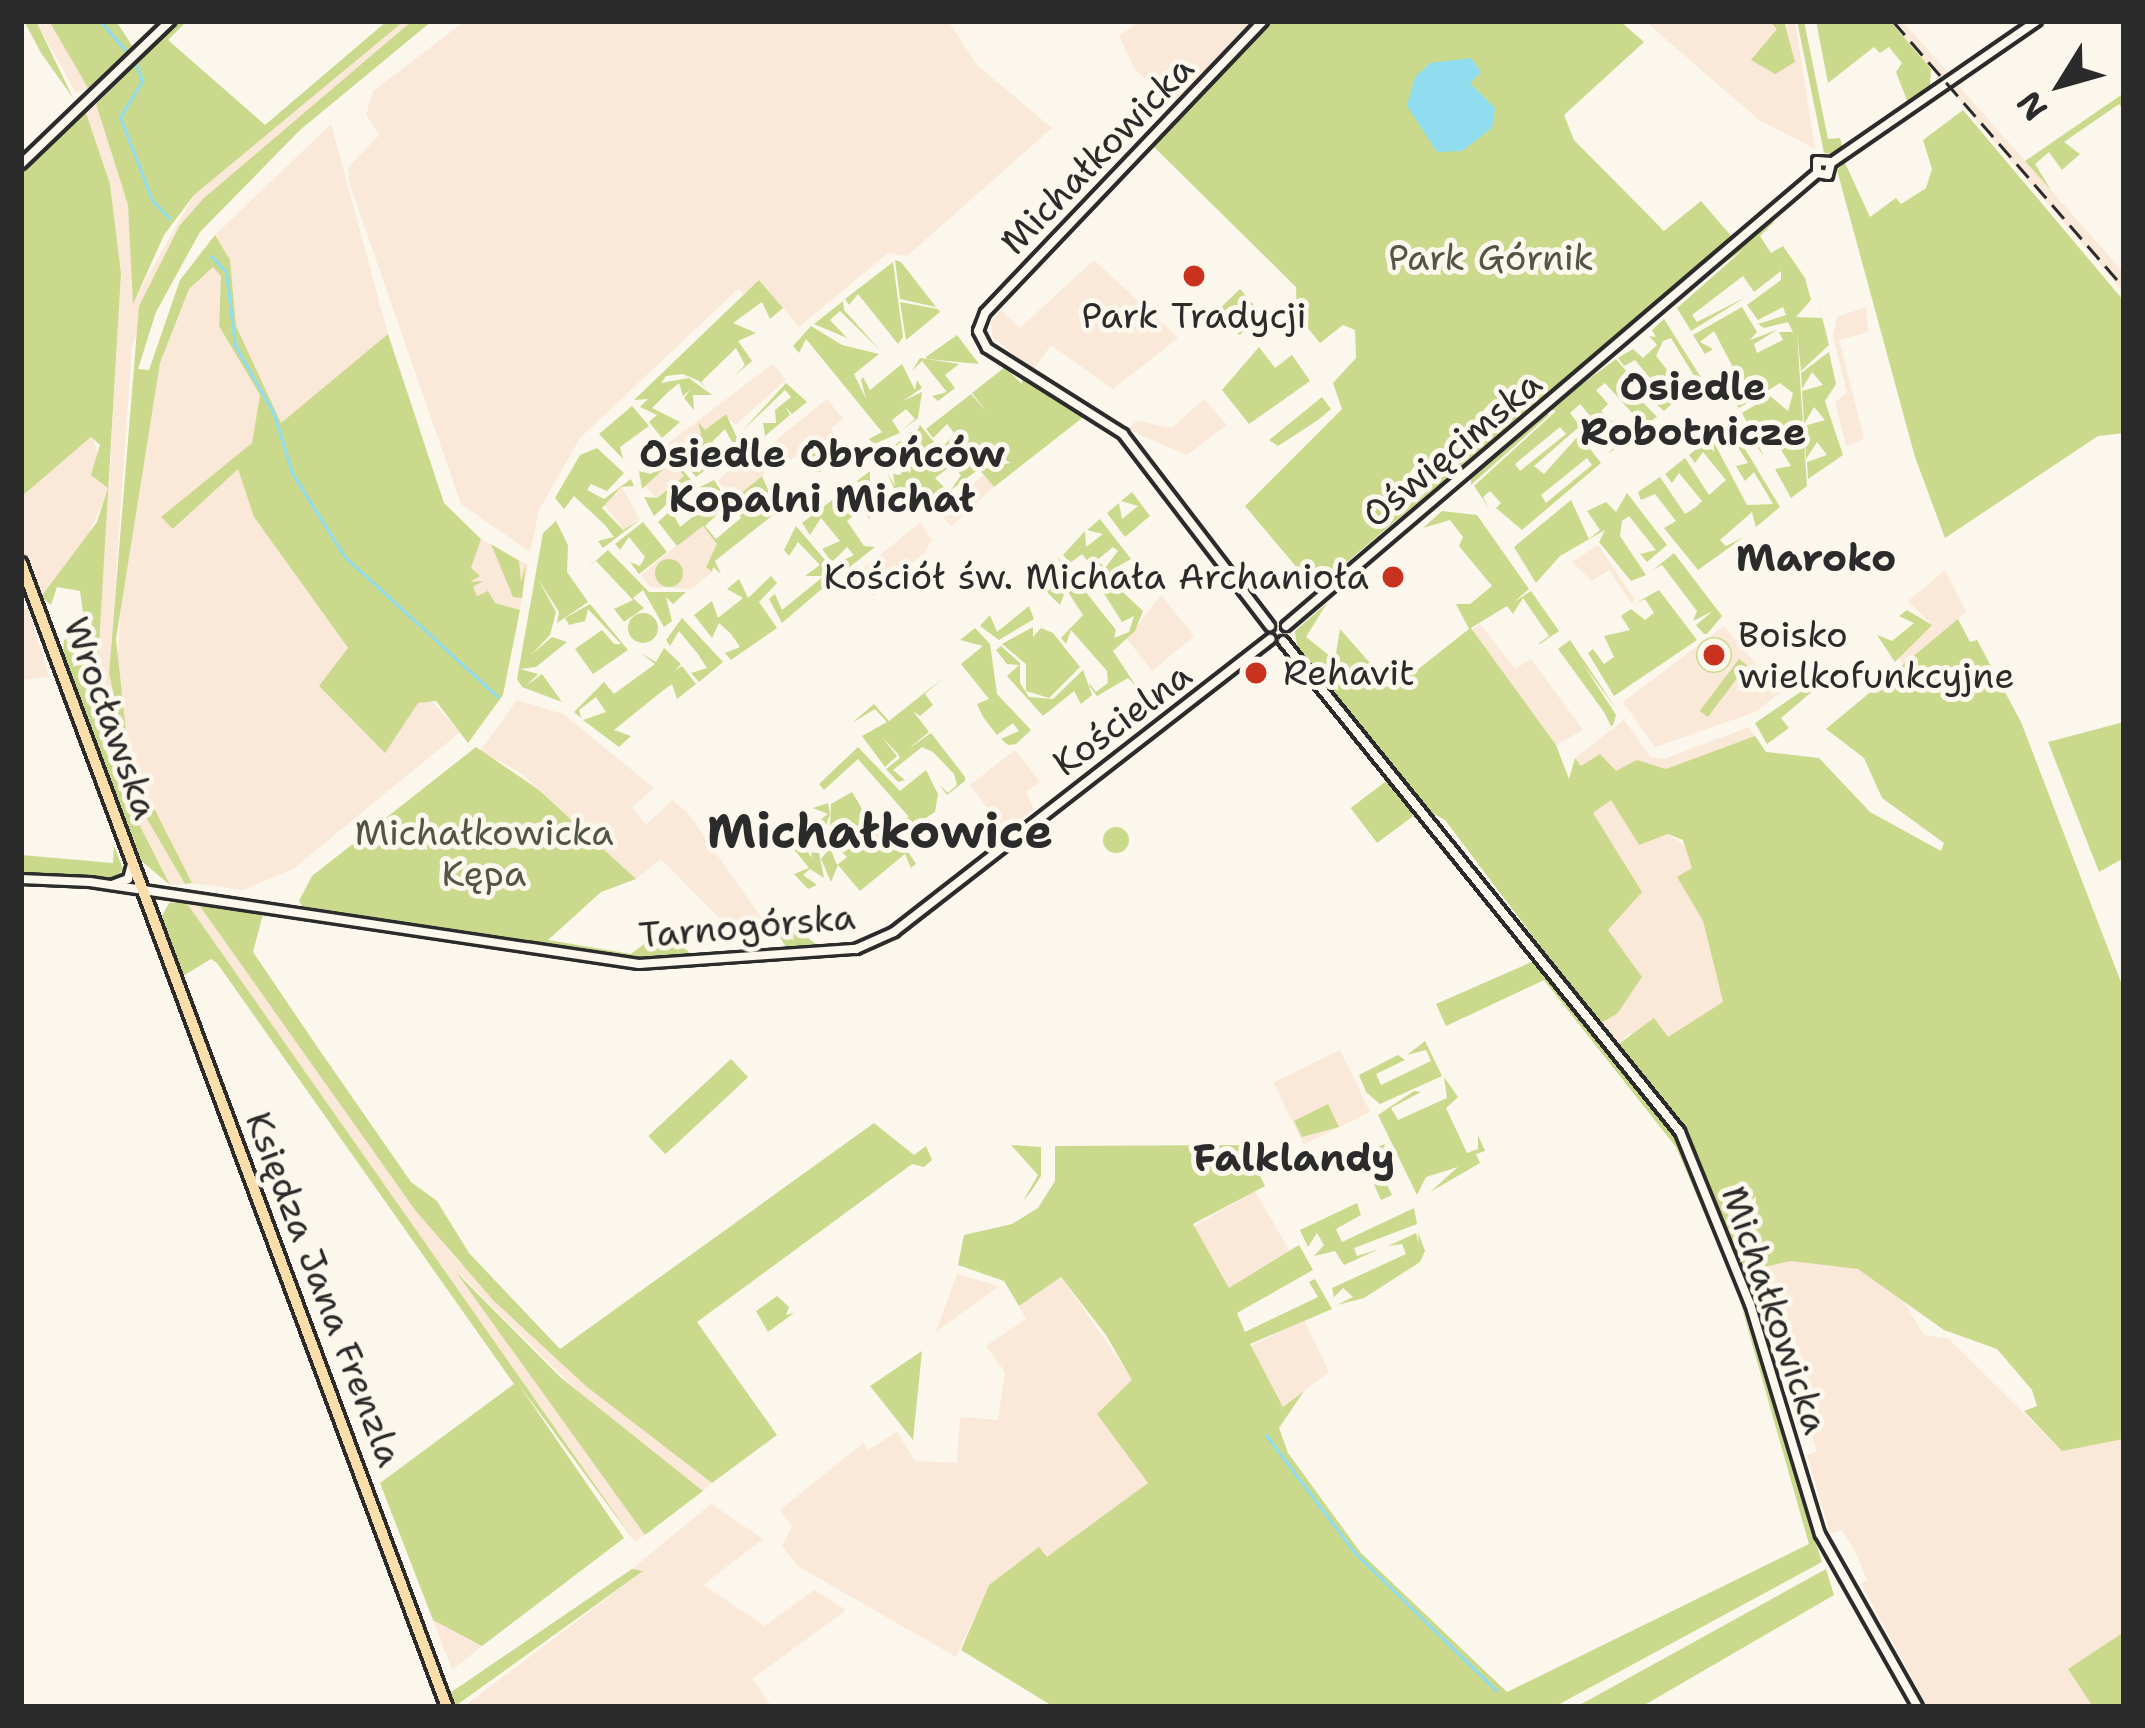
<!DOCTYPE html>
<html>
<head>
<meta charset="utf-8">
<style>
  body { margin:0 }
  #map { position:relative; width:2145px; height:1728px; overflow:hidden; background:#fbf7ec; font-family:"Shantell Sans",sans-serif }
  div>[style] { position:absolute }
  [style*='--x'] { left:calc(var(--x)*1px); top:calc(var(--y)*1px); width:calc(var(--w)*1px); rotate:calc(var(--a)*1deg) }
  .built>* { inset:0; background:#fae8d8; transform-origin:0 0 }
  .green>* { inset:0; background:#cbd98d; transform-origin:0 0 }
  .round { border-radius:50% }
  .water>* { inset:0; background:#8fddef }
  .stream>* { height:3px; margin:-1.5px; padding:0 1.5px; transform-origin:1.5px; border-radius:1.5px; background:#8fddef }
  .roads { filter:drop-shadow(3px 0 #2b2b2b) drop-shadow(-3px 0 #2b2b2b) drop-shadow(0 3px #2b2b2b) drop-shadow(0 -3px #2b2b2b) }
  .secondary>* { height:8px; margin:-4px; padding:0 4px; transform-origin:4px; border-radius:4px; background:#fbf7ec }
  .primary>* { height:10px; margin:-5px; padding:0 5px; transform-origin:5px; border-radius:5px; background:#f9deab }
  .rail>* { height:3px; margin-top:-1.5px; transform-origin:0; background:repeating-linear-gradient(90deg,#2b2b2b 0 18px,transparent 0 27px) }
  .dots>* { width:33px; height:33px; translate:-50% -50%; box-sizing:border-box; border:6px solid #fbf7ec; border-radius:50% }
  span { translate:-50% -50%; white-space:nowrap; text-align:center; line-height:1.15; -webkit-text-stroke:10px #fbf7ec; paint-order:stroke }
  .street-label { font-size:36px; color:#2b2b2b }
  .park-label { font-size:36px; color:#535644 }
  .poi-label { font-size:36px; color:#2b2b2b }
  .right { translate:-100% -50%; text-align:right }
  .left { translate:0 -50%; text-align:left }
  .neighbourhood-label { font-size:39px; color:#2b2b2b; font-weight:700 }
  .district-label { font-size:48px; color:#2b2b2b; font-weight:700 }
  .frame { position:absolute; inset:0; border:24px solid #2b2b2b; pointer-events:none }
  .north { position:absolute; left:2001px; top:24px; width:120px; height:120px; -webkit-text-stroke:9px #fbf7ec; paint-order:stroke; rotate:233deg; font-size:33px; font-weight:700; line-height:48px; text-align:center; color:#2b2b2b }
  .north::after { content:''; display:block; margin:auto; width:42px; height:54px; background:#2b2b2b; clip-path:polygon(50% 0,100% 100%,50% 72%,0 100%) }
</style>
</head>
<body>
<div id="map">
  <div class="built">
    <i style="clip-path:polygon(36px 21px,49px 21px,88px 88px,76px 93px)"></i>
    <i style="clip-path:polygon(404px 21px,412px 21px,180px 225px,132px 346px,109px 673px,136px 800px,185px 884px,170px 885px,130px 816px,101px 718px,97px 626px,108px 491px,78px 556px,41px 597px,21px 545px,21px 497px,92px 436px,109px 487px,121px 272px,110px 184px,86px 113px,96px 104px,128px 205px,134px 300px,194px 195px)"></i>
    <i style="clip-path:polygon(465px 21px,948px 21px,977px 65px,1052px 128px,907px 256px,888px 253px,799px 327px,760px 280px,744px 294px,738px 289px,580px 438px,539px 510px,530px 552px,461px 504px,349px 182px,348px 168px,379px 135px,366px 115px,373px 91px)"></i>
    <i style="clip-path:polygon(1141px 21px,1258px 21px,1178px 105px,1135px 70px,1119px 36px)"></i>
    <i style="clip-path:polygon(1645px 21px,1795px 21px,1815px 149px,1759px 120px)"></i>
    <i style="clip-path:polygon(1890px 21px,1902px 21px,1951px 76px,1942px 82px)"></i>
    <i style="clip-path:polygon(1958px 85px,2124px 273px,2124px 293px,1950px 90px)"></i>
    <i style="clip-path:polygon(331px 124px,388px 334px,280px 424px,236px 326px,230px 260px,215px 235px)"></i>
    <i style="clip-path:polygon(1094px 260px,1178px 338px,1113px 389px,1051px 345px,1034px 369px,993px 338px,991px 321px,1001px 310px,1020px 328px)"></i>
    <i style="clip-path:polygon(214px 266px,221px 276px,219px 326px,260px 395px,252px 444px,161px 517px,174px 529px,238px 468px,254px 517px,348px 649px,319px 686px,384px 752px,418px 703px,430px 699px,460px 732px,293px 869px,243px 890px,192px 883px,175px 855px,129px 759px,117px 676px,121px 595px,160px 363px,189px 289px)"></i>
    <i style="clip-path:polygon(1866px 307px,1868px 332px,1839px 340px,1864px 439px,1846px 446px,1835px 402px,1847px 393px,1833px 336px,1837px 317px)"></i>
    <i style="clip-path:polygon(773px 364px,786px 380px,735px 425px,725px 414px,676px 454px,667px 444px)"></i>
    <i style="clip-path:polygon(827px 399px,843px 419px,831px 428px,837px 437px,807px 462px,799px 454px,790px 460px,775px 441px)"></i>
    <i style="clip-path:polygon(1204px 399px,1227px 425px,1187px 455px,1127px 429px,1137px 421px,1172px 428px)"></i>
    <i style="left:749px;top:454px;width:25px;height:41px;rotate:50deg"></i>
    <i style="left:672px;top:461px;width:19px;height:36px;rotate:51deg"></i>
    <i style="left:983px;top:475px;width:16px;height:58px;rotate:47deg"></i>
    <i style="clip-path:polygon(622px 487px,639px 518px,624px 530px,602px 502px)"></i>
    <i style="clip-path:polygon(920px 523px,932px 539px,925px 552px,873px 596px,852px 577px)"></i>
    <i style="clip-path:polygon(702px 525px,718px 544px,706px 566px,711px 573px,691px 589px,650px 587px,641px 575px)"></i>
    <i style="clip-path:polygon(479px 538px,528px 565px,516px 630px,471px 605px,468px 548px)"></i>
    <i style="clip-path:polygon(1598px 545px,1635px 600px,1631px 603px,1609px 570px,1592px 581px,1572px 562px)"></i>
    <i style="clip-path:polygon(1945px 570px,1966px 612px,1904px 665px,1896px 655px,1932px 625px,1908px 601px)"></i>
    <i style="clip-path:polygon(1161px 595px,1194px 636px,1152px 671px,1127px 639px)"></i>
    <i style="clip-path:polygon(28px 608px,49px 677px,21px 680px,21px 610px)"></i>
    <i style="clip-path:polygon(1480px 624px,1515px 669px,1531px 659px,1583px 730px,1556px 745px,1472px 630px)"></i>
    <i style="clip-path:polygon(1724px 626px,1780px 693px,1755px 712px,1655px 747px,1623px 702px)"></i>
    <i style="clip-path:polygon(517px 700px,563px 714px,654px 788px,632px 807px,646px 825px,672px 800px,687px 812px,761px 917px,736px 935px,661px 859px,636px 879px,521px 773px,480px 751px)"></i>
    <i style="clip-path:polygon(1624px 720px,1651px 757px,1664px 759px,1749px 727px,1755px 736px,1666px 770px,1616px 772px,1604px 758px,1581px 766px,1575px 758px)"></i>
    <i style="clip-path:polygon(1015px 750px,1040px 782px,1026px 792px,1034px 809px,1005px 831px,970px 785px)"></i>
    <i style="clip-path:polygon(1611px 799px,1639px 845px,1668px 834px,1688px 848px,1692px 869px,1677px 877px,1703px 921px,1723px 1003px,1668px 1037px,1629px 1033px,1616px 1046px,1599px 1024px,1617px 1014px,1633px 985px,1608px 930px,1626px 867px,1592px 814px)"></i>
    <i style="clip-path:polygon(186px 902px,197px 902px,451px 1254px,587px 1387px,712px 1483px,703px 1491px,578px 1392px,458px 1272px,645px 1534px,635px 1542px)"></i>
    <i style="left:1340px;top:1050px;width:69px;height:74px;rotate:64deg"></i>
    <i style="left:1255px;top:1191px;width:74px;height:71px;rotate:60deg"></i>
    <i style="clip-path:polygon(1790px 1261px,1858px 1269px,1897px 1291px,1924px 1335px,1949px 1339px,2062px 1451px,2124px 1439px,2124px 1632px,2068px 1669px,2093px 1707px,1928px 1707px,1861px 1584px,1867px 1580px,1857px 1555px,1842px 1530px,1830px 1533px,1807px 1455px,1817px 1451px,1761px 1265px)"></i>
    <i style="clip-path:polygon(957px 1274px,999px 1286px,936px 1332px)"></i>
    <i style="clip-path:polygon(1061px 1277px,1133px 1380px,1119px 1397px,1148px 1483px,1046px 1558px,1039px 1548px,989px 1585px,956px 1657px,799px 1567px,782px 1546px,792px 1526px,780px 1510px,863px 1443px,868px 1450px,897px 1432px,915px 1461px,957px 1463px,960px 1417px,998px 1420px,1005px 1372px,986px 1346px,1026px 1319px,1019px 1306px)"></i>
    <i style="clip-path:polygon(1304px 1320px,1329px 1372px,1283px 1407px,1251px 1346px)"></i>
    <i style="clip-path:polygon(711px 1504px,763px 1539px,703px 1585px,765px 1626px,814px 1590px,846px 1610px,752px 1679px,772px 1707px,463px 1707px,642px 1572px,632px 1569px)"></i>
    <i style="clip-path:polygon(435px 1617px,482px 1646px,452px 1670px,433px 1620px)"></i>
  </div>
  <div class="green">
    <i style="clip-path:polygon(24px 21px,36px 21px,73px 98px,41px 53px)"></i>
    <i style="clip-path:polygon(49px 21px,116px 21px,133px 47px,88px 88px)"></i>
    <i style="clip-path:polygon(179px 21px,187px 21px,168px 40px,265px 125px,387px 21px,404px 21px,194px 195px,164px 235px,133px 304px,128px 205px,96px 104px)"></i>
    <i style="clip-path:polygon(412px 21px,432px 21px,300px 130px,200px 232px,156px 312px,138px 369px,149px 370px,180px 280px,215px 235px,230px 260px,236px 326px,281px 423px,388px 334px,444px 503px,481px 539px,471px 568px,480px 576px,470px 582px,483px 581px,473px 587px,477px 596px,488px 591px,495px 603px,520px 610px,503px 695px,468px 743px,436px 701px,418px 703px,385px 753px,319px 686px,348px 648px,254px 517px,238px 469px,173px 529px,161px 517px,252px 443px,260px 395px,219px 326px,221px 276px,213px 267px,189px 289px,160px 363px,116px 639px,129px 759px,192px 883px,185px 884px,136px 800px,109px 673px,139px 306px,180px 225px,204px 198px)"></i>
    <i style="clip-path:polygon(1272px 21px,1620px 21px,1644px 42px,1564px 115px,1574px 140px,1664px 231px,1701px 201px,1732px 237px,1315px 589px,1245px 506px,1342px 409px,1333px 383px,1356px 358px,1355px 330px,1343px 325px,1320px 343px,1297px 315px,1296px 287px,1153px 146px)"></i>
    <i style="clip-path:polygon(1769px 21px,1784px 21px,1795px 62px,1775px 74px,1751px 60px,1777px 29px)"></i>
    <i style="clip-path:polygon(1797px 21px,1804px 21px,1828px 139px,1840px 138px,1843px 148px,1831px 154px,1824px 153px)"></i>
    <i style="clip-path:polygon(1816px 21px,1890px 21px,1931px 69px,1930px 86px,1908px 103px,1896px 72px,1902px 63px,1889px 47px,1880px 53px,1874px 47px,1828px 83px)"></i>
    <i style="clip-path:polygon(2124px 93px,2124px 110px,2119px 104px,2064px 142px,2080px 154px,2062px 170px,2049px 152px,2035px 164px,2051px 190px,2025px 161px)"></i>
    <i style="clip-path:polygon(1963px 110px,2124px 301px,2124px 433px,2098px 436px,1945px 538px,1915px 457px,1837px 170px,1845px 163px,1870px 217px,1896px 198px,1901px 204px,1926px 188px,1932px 169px,1923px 140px)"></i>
    <i style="clip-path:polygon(86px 113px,110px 184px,121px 273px,97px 679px,118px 783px,170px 885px,139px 859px,63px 654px,64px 640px,85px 628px,80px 591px,57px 587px,51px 605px,41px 597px,97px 522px,108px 488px,91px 475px,100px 445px,91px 437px,21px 497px,21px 172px)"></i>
    <i style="clip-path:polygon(1767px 222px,1774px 222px,1760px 236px,1771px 253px,1783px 246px,1805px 278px,1811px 300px,1796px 317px,1822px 318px,1818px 301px,1829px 345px,1801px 371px,1797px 333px,1807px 486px,1791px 498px,1775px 469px,1791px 466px,1772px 435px,1759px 446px,1764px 457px,1739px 418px,1754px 436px,1742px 413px,1770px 396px,1788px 411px,1793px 393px,1780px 383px,1739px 408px,1732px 398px,1748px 396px,1714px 331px,1700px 342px,1713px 349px,1705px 354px,1693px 335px,1742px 307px,1757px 332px,1750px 340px,1777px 330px,1754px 344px,1757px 353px,1783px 340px,1779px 332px,1793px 332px,1788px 322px,1764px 328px,1758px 324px,1786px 315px,1783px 307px,1758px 320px,1747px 305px,1781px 280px,1781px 271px,1754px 292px,1743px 276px,1692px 315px,1697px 322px,1746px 297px,1691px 331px,1677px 308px,1744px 249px,1678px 297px)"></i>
    <i style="clip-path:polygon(895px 260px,901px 262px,936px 307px,900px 299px)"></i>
    <i style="clip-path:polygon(893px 262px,903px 337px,898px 344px,858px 294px,849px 305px,845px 299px)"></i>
    <i style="clip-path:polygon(759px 280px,783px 308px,770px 319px,762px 302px,733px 323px,756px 333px,738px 341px,752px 361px,733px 377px,745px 365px,736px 348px,701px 382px,708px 391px,699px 381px,683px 374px,666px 376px,661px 383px,689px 378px,712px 395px,693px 395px,694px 410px,684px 398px,690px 390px,683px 396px,679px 383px,667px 393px,652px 408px,680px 422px,662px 438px,649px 422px,657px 415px,640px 407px,648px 399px,634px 400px)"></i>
    <i style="clip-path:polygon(1240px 289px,1260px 312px,1240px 335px,1213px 315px)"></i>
    <i style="clip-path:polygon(843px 301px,844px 310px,880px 350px,840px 311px,830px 320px,847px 338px,814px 324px)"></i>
    <i style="clip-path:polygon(900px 302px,938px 309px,940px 312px,906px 340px)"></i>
    <i style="clip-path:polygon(1664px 319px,1702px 379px,1688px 388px,1696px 379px,1671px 338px,1663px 341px,1656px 356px,1685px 392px,1664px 411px,1657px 405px,1669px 401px,1635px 360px,1624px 366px,1618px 358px,1633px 349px,1643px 358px,1657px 345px,1649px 336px,1656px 337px,1652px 330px)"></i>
    <i style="clip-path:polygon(811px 326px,842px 345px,879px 354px,854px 374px,866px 399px,861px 380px,863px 377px,870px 390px,902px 364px,915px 390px,917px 380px,922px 388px,903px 401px,922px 392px,918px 418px,901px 431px,915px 419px,906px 409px,892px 420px,900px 433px,874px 444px,869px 439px,882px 432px,806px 339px,799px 353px,793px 346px)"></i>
    <i style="clip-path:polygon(957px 335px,979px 364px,927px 359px,926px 357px)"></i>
    <i style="clip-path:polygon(1259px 347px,1275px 368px,1292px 355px,1310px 381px,1249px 424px,1222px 390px)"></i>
    <i style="clip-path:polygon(1829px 352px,1836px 384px,1825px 401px,1843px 455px,1808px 479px,1807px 462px,1827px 455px,1817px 442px,1806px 459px,1804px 426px,1825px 420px,1814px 407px,1804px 424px,1802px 391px,1823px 385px,1812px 372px,1802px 389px,1801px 373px)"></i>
    <i style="clip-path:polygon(920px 358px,959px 364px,945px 375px,955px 388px,938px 401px,932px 396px,947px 392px,922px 361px,912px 371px)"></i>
    <i style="clip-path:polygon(evenodd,1616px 359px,1634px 380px,1628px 387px,1657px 417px,1634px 432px,1642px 424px,1605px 383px,1596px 390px,1608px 404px,1601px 411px,1631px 439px,1607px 454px,1616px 446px,1580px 404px,1570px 413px,1580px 426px,1534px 466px,1544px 474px,1579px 435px,1601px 463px,1522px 530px,1496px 508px,1501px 503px,1490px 491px,1483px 497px,1489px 508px,1474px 486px,1556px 411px,1548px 409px,1616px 359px,1560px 427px,1566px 434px,1520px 471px,1515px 464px,1560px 427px,1616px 359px,1587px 458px,1592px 465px,1546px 503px,1541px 495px,1587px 458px)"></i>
    <i style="clip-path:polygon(1005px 367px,1022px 384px,1022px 376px,1086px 415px,994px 487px,979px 469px,951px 490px,961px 475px,952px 465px,935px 478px,947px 490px,916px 509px,897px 490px,907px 509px,895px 491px,887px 472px,895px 486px,893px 474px,900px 475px,914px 455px,905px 452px,893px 471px,886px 452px,900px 441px,935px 455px,935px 463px,937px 456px,977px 468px,911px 443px,920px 425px,940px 449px,955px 434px,947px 424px,933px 438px,926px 429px,971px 394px,987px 412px,972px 393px)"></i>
    <i style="clip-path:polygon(786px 383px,807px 402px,792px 414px,785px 407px,790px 415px,765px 436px,763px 423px,776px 423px,775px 410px,791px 397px,785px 390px,742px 431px)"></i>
    <i style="clip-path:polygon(1322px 397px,1331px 409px,1318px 420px,1278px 446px,1269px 440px)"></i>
    <i style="clip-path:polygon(632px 406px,649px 426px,620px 447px,623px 459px,599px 434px)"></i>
    <i style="clip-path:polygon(1546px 411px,1549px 415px,1471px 485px,1471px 479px)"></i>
    <i style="clip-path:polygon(726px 414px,738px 440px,733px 444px,725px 429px,689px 465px,699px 473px,721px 445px,726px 452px,742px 443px,696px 477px,676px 454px,701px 434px,698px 422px,705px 430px)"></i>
    <i style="clip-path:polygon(1730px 424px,1780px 507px,1756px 527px,1752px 512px,1720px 540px,1726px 546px,1744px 537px,1698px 570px,1664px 528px,1676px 521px,1655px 494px,1641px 500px,1638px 492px,1660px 477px,1685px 514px,1696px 507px,1702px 501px,1679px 473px,1672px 483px,1665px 474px,1685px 458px,1709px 495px,1726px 480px,1703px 452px,1695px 463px,1689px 455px,1711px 437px,1747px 505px,1773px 504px,1754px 472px,1745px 481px,1740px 473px,1736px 466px,1748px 463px,1729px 433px,1717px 436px)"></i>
    <i style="clip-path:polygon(837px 438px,843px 447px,820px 472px,806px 471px,803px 458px)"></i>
    <i style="clip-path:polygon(597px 448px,624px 473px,607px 491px,591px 484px,587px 490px,604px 499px,631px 479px,634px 486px,621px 487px,602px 508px,623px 530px,641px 519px,603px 548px,598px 541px,614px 537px,605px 525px,574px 496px,564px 509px,555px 498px,580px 455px)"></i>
    <i style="clip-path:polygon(666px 451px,692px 481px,654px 516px,644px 497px,657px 498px,684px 476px,672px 461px,642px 489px,639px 471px,651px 474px,669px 460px)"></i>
    <i style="clip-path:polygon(870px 471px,870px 519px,861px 509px,847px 521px,864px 546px,875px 547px,842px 573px,834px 565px,854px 555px,847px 547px,832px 562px,822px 549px,840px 541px,821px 518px,810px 535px,802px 523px)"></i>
    <i style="clip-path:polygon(762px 476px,769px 492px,776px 487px,788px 503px,715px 561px,721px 574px,713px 567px,715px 558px,712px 572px,706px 567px,717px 544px,703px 526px,677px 546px,658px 522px,671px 510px,680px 527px,719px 496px,700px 487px,714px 480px,729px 503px,705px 526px,716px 539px,741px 518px,734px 501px,752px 515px,734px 499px)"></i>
    <i style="clip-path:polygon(1132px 492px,1150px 516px,1125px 537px,1107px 513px,1119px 503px,1122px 519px,1138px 506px,1121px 501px)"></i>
    <i style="clip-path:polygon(1627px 493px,1667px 545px,1647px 562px,1640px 554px,1656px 550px,1629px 516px,1622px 521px,1620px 536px,1646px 575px,1631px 581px,1599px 542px,1605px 530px,1560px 556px,1536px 583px,1514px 547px,1571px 500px,1589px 539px,1600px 530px,1587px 511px,1606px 502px,1616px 512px)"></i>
    <i style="clip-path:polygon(1442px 511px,1477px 515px,1529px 589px,1514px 602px,1531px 591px,1559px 631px,1540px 644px,1538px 644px,1549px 636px,1523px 598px,1513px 614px,1507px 606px,1471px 628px,1556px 745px,1569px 779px,1575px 758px,1581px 766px,1600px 754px,1616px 771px,1637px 760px,1666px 769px,1755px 736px,1766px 752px,1819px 758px,1870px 812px,1941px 851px,1944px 843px,1882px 798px,1864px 758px,1826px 729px,1958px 619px,1970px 642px,1977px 640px,2021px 722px,2124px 990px,2124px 1439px,2062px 1451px,2024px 1411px,2037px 1406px,2032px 1390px,1997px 1349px,1944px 1330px,1858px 1269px,1790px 1261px,1742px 1272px,1683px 1128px,1616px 1046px,1654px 1018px,1668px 1037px,1723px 1002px,1703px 921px,1677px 877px,1692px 868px,1683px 840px,1668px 834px,1639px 845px,1611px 800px,1593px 813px,1642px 892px,1608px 930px,1642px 977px,1617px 1014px,1599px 1024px,1445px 820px,1429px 811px,1297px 647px,1295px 631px,1327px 603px,1306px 637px,1335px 660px,1340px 629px,1393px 689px,1469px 629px,1456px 604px,1470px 604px,1492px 586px,1459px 546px,1463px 537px,1450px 520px,1423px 528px)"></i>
    <i style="clip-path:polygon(1100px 519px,1131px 559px,1115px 568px,1113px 583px,1143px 611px,1135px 631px,1113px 651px,1136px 686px,1128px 678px,1097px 696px,1090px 687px,1089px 683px,1096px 692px,1108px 683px,1107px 671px,1071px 630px,1066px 644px,1061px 638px,1083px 615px,1066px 589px,1060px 605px,1047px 592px,1063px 575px,1058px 557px,1116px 630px,1114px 638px,1129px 632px,1134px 616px,1122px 622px,1098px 584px,1090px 590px,1080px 577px,1099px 562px,1105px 568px,1118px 551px,1113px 547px,1091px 565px,1082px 554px,1070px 563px,1063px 555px,1085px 531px,1086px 547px,1103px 534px,1087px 530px)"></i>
    <i style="clip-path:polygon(556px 521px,568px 545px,567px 572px,588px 602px,557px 623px,559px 612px,537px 577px,556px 612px,550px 635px,531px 655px,552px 637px,567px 642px,536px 667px,520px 669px,538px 674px,526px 686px,542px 674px,562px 702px,522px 687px,517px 679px,543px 533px)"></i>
    <i style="clip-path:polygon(643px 522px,667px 552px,639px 574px,630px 562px,640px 566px,645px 557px,629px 537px,620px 550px,615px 544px)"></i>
    <i style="clip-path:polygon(796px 526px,838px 575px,782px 623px,769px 599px,775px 594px,782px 610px,824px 576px,805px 576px,820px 565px,798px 542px,789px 556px,784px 550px)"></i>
    <i style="clip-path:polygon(491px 544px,519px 561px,521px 582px,526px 563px,522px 598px,513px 597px)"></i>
    <i style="clip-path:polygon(608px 550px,649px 592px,686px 592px,673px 604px,666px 597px,672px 621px,664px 627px,643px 590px,633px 598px,644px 608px,624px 622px,614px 609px,633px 600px,596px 561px,584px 571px)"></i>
    <i style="clip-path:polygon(1674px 553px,1722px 616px,1707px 634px,1704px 634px,1696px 625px,1713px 611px,1693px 621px,1697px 611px,1662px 565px,1653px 570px)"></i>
    <i class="round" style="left:655px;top:559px;width:28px;height:28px"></i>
    <i style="clip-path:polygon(771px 576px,777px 583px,759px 602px,777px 628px,731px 660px,725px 653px,740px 647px,731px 634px,719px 623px,712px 638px,694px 615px,712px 601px,718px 618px,743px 598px,727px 589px,739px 579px,748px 598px)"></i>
    <i style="clip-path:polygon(1659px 590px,1697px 640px,1614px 696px,1588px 653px,1593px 649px,1604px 664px,1614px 657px,1604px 636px,1630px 630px,1621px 616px,1631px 609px,1645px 620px,1654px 613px,1645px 599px,1634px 604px)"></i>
    <i style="clip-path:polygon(590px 604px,628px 650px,593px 674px,575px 649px,602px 630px,614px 644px,621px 644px,588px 609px,585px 621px,569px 625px,565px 618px)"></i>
    <i style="clip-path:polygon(1029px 606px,1034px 619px,999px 640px,980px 626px,990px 615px,997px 632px)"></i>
    <i style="clip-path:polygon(1907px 610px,1932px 625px,1895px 662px,1877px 635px,1892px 641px,1914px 623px,1899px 616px)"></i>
    <i class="round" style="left:628px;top:613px;width:30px;height:30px"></i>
    <i style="clip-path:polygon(682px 618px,723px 662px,699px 682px,691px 673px,707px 668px,698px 654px,679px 631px,670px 646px,666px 640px)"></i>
    <i style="clip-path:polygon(1033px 627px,1033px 637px,1041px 628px,1053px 633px,1080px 667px,1049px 698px,1026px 691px,1026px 664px,1002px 644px)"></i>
    <i style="clip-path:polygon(975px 628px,990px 644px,997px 694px,1031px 730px,1016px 744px,1008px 745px,1001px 739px,1019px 731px,1013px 723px,997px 735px,983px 717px,977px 704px,989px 699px,961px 664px,983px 646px,960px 640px)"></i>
    <i class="round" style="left:1696px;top:637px;width:36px;height:36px"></i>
    <i style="clip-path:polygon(1570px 640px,1617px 710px,1583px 664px,1616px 715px,1613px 725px,1603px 732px,1611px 726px,1604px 712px,1558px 649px)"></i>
    <i style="clip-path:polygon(1001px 646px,1020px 663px,1020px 683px,1029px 697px,1053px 699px,1083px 670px,1092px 695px,1081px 704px,1074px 691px,1043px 716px,1007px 676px,1019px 665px,1007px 664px,996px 650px)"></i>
    <i style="clip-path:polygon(664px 648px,681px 664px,674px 671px,682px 666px,696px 684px,677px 699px,672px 684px,661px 692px,614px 730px,631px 736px,619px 747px,583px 720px,606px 712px,596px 697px,579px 710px,581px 718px,574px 712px,604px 682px,614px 694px,655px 664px,641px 653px,656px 662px)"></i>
    <i style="left:1739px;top:659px;width:10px;height:65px;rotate:37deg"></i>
    <i style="clip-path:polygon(1827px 674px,1833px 692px,1822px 683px,1781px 718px,1789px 728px,1767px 744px,1755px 723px)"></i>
    <i style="clip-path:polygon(942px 679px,925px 694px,933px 705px,920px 716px,913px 711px,929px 732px,908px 749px,931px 733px,965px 777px,965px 781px,947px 795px,939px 784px,948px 793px,957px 785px,954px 774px,933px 752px,922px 747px,893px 770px,905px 780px,898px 782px,886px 769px,900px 758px,898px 754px,881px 736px,897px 756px,885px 767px,862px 736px,887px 722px,875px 709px,852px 723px,874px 704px,889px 721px)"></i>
    <i style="clip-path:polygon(2124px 722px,2124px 858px,2099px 872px,2048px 742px)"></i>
    <i style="clip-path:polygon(476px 747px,539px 790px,636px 879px,601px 892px,548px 940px,631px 954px,666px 927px,694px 958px,645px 959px,304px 909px,299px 901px,312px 876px)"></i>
    <i style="clip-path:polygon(858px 747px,900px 791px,926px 770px,938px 794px,935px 812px,903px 833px,893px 822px,909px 817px,858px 759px,824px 790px,819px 784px)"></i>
    <i style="left:1389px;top:779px;width:44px;height:48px;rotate:53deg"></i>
    <i style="clip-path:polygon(852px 792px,882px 842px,897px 835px,916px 864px,911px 868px,905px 854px,860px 891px,838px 865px,831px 882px,821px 859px,830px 848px,837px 865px,847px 857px,825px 835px,828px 828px,840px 839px,830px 825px,831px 804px)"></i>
    <i style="clip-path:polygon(828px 803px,830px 814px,824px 832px,804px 835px,807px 852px,819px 853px,824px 878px,810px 869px,803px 875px,817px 885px,808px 889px,794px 874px,809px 868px,789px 843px,828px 814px,813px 808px)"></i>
    <i class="round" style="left:1103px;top:827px;width:26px;height:26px"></i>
    <i style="clip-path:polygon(114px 846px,123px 869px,116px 879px,21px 877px,21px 855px,113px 863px)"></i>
    <i style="clip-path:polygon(186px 902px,635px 1542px,517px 1382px,624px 1538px,482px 1646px,433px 1620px,380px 1483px,514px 1384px,217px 963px,211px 959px,183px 976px,162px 916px,169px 903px)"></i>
    <i style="clip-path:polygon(197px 902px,263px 914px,253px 952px,318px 1048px,411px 1182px,437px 1201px,469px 1253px,560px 1349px,874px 1123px,914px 1155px,926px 1146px,932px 1160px,924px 1167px,912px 1164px,697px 1322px,777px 1435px,712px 1483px,587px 1387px,493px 1300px,415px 1210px)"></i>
    <i style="clip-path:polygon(783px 915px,790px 924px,821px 948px,786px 947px,772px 924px)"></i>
    <i style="clip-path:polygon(1536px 960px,1678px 1141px,1730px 1273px,1676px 1147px,1544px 980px,1446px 1026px,1436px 1004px)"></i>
    <i style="clip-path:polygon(1425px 1041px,1442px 1076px,1380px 1104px,1366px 1092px,1359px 1075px,1398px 1055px,1405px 1060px,1376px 1074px,1381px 1085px,1431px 1061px,1426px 1050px,1407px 1055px)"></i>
    <i style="left:731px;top:1059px;width:25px;height:113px;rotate:47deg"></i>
    <i style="clip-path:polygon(1444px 1077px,1458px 1097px,1446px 1108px,1467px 1153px,1478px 1149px,1478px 1135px,1485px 1151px,1476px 1154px,1480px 1163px,1430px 1192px,1458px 1167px,1426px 1177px,1417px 1195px,1378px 1115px,1414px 1091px,1421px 1092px,1391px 1108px,1398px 1120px,1447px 1098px)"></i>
    <i style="clip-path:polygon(1328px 1104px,1339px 1127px,1302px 1137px,1294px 1121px)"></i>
    <i style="clip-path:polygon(1385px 1144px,1382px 1156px,1397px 1170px,1383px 1177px,1392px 1195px,1381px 1200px,1360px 1153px)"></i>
    <i style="clip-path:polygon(1011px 1145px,1041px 1147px,1041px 1176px,1032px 1190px,1023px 1201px,1038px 1175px)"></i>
    <i style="clip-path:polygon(1245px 1145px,1265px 1186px,1193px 1224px,1229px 1288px,1299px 1245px,1313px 1270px,1237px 1313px,1245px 1332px,1318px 1297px,1309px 1282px,1315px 1279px,1332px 1309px,1250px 1344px,1283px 1407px,1304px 1391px,1279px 1428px,1288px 1453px,1361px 1553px,1507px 1692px,1809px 1544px,1736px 1287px,1822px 1562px,1554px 1707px,1054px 1707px,961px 1650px,989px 1585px,1039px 1547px,1047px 1557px,1148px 1483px,1097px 1414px,1132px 1380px,1106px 1335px,1061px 1277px,1019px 1306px,1004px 1281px,958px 1265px,964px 1235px,1012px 1224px,1038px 1208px,1055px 1181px,1055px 1146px)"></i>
    <i style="clip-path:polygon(1357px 1203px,1361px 1215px,1336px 1229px,1342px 1242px,1414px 1208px,1417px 1224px,1354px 1248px,1357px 1256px,1379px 1249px,1344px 1265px,1335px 1251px,1314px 1256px,1324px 1245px,1317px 1233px,1308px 1247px,1300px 1230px)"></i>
    <i style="clip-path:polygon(1418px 1232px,1425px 1251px,1420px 1262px,1364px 1298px,1337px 1305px,1353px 1297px,1343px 1288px,1334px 1297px,1332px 1288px,1406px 1254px,1402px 1244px,1388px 1246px,1416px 1233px,1419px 1244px)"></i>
    <i style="clip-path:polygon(456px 1272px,560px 1377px,703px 1491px,645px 1535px)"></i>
    <i style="clip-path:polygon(777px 1296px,789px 1307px,786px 1315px,794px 1313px,768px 1332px,756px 1311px)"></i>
    <i style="clip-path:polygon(922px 1351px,913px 1440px,870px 1386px)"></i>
    <i style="clip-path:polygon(632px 1569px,643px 1571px,454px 1707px,450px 1693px)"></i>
    <i style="clip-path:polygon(1826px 1569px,1834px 1595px,1641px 1707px,1576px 1707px)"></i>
    <i style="clip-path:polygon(2124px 1632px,2124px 1707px,2093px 1707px,2068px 1669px)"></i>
  </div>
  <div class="water">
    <i style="clip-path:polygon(1471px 58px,1481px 72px,1470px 83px,1495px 108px,1492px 128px,1462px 151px,1437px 152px,1407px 106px,1415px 77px,1430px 63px)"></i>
  </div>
  <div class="stream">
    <i style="--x:100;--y:21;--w:38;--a:49"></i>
    <i style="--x:137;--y:66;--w:16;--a:72"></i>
    <i style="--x:142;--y:81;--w:42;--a:121.4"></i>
    <i style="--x:120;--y:117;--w:89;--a:68.9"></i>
    <i style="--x:152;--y:200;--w:25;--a:47"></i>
    <i style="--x:211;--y:256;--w:22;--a:47"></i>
    <i style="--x:226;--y:272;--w:74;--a:83"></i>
    <i style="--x:235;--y:345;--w:79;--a:60.5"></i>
    <i style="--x:274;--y:414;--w:62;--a:73"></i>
    <i style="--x:292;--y:473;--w:98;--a:57.9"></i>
    <i style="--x:344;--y:556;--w:209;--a:42.5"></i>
    <i style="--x:1266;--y:1435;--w:148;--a:53"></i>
    <i style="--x:1355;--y:1553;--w:197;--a:44.2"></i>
  </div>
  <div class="roads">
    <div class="secondary">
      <i style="--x:1263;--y:21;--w:403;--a:133.6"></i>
      <i style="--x:985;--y:313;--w:19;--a:111"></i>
      <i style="--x:978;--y:331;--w:19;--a:62"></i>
      <i style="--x:987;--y:348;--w:161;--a:32.3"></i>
      <i style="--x:1123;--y:434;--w:242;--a:52.6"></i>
      <i style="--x:21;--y:164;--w:207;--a:-43.8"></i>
      <i style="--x:1817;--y:173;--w:12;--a:-90"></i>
      <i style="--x:1817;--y:161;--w:14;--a:4"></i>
      <i style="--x:1286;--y:626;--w:698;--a:-40.47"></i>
      <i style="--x:1817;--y:173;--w:11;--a:10"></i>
      <i style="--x:1828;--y:175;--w:12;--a:-76"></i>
      <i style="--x:1831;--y:163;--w:250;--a:-34.6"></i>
      <i style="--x:1283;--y:641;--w:631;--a:51.04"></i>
      <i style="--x:1680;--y:1132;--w:186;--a:67.9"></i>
      <i style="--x:1750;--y:1304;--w:240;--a:73.1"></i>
      <i style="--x:1820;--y:1534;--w:199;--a:60.5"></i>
      <i style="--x:21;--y:879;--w:69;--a:2.5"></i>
      <i style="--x:90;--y:882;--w:555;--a:8.5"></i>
      <i style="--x:639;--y:964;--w:218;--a:-4"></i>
      <i style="--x:856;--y:949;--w:42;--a:-24.1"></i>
      <i style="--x:894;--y:932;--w:477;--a:-37.9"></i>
      <i style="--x:112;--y:885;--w:17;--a:-21"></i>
      <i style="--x:128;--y:879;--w:16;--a:-75"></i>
    </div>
    <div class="primary">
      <i style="--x:21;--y:563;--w:1221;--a:69.58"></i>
    </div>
  </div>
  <div class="rail">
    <i style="--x:1893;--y:21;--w:353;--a:49.1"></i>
  </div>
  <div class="dots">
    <i style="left:1194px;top:276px;background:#c8321e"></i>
    <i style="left:1393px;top:577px;background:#c8321e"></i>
    <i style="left:1714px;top:655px;background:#c8321e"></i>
    <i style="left:1256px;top:673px;background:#c8321e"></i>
  </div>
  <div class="street-label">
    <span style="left:1097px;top:155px;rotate:-46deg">Michałkowicka</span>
    <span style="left:1452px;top:449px;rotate:-40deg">Oświęcimska</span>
    <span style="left:111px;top:718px;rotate:70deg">Wrocławska</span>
    <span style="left:1122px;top:719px;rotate:-37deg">Kościelna</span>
    <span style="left:747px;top:926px;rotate:-5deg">Tarnogórska</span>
    <span style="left:324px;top:1289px;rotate:69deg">Księdza Jana Frenzla</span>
    <span style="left:1775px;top:1310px;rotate:71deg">Michałkowicka</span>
  </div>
  <div class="park-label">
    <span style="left:1491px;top:258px">Park Górnik</span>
    <span style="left:484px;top:853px">Michałkowicka<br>Kępa</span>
  </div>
  <div class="poi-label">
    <span style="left:1194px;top:316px">Park Tradycji</span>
    <span class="right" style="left:1369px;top:577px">Kościół św. Michała Archanioła</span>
    <span class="left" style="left:1738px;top:655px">Boisko<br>wielkofunkcyjne</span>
    <span class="left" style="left:1283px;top:673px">Rehavit</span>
  </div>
  <div class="neighbourhood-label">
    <span style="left:1693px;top:409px">Osiedle<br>Robotnicze</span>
    <span style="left:822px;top:476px">Osiedle Obrońców<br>Kopalni Michał</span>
    <span style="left:1816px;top:557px">Maroko</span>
    <span style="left:1294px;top:1157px">Falklandy</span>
  </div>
  <div class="district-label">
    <span style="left:880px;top:832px">Michałkowice</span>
  </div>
  <div class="frame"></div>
  <div class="north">N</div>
</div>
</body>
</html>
